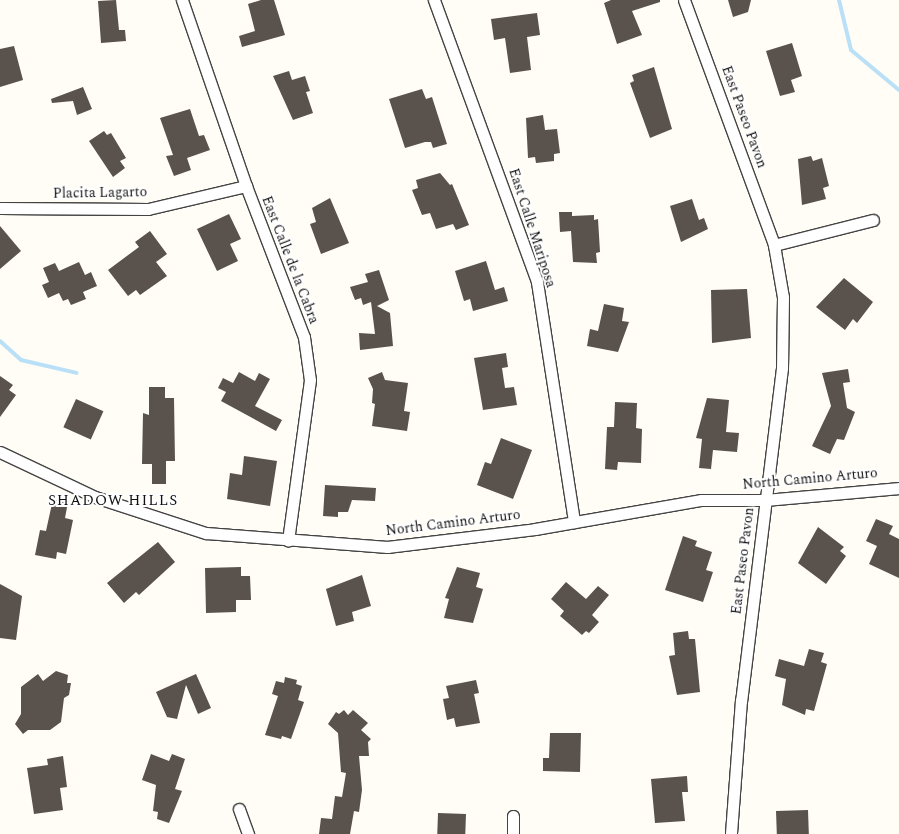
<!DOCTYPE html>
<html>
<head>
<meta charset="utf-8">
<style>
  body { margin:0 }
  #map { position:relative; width:899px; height:834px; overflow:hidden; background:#fffdf5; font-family:Spectral,serif }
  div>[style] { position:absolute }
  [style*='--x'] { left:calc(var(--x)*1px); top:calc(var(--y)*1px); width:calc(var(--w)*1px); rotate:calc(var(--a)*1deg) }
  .stream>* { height:4px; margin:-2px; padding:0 2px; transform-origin:2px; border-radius:2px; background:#b9e0f7 }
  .building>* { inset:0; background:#5a524d; transform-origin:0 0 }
  .roads { filter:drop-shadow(1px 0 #444) drop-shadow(-1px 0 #444) drop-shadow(0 1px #444) drop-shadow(0 -1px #444) }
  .minor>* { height:11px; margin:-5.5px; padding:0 5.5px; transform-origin:5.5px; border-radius:5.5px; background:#fff }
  span { translate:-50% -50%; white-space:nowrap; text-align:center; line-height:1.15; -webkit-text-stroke:4px #fff; paint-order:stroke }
  .street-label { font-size:14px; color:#111 }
  .neighbourhood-label { font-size:15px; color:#111; letter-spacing:1px }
</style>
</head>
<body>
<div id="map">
  <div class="stream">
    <i style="--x:839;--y:0;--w:51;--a:76.5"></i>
    <i style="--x:851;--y:50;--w:62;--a:39.8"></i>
    <i style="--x:0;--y:341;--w:28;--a:42"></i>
    <i style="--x:21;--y:360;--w:57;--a:13.1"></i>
  </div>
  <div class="building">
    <i style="clip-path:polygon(116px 0,119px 30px,125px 30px,126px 41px,101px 43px,98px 1px)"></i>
    <i style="clip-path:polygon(261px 0,274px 0,285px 35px,242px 47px,239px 36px,255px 31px,248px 4px)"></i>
    <i style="clip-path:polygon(611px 0,660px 0,660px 2px,632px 11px,642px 35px,617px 44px,604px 3px)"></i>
    <i style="clip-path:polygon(728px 0,751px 0,748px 12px,733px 17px)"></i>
    <i style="clip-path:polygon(537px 13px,540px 35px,527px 37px,531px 70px,510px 73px,505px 38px,494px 40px,491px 19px)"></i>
    <i style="clip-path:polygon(792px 43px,802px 76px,791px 80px,795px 92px,780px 96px,766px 51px)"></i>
    <i style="clip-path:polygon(14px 46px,23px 80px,0 87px,0 49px)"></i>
    <i style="clip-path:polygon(654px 67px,672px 129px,650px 138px,630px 83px,634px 81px,632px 75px)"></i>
    <i style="clip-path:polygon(289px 71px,292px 80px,305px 76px,310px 91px,306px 92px,313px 113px,293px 120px,273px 76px)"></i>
    <i style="clip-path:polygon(83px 87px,92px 109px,77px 115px,73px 101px,52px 103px,51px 99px)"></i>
    <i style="clip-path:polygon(422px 89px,426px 99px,432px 97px,447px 144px,433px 148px,431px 142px,425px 142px,405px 148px,389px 99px)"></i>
    <i style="clip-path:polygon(190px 109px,199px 136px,204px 135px,210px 150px,187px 158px,191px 170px,174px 176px,166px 156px,173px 155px,160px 118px)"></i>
    <i style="clip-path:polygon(543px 115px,545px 130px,557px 129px,560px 153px,554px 154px,554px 161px,536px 163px,535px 157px,528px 158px,526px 118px)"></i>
    <i style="clip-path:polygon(104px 131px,107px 135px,111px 133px,126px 158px,120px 161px,125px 168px,113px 177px,89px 141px)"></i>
    <i style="clip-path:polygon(811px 156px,813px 161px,822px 158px,829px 186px,823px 188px,826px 199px,802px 205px,798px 159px)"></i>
    <i style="clip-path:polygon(440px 173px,450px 185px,452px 184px,469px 225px,456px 230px,453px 224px,436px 229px,430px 213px,422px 215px,412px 190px,418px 188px,416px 180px)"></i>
    <i style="clip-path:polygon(330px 198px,349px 243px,321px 254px,310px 224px,316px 222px,312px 208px)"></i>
    <i style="clip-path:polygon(692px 199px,699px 220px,704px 218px,708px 229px,681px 242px,670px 206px)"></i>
    <i style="clip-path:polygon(559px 212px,572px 212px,572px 216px,594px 215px,594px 220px,598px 219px,600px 252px,596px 253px,597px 263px,573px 262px,571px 231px,560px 232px)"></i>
    <i style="clip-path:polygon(229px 214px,241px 239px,230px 244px,238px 261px,217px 271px,197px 229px)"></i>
    <i style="clip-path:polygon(0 226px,21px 251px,0 269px)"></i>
    <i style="clip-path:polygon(150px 231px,167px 254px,156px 262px,167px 276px,140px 295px,136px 290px,128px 296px,108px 270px,139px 247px,135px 242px)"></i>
    <i style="clip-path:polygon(486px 261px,495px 290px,504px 287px,508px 301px,473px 311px,470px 299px,464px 301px,455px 271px)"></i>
    <i style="clip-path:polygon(79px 262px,85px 275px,91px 272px,97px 286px,83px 292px,86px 299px,71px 305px,68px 299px,63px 301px,59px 293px,48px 298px,42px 285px,49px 282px,43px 268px,55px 263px,59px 271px)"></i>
    <i style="clip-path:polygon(379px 270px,389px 300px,377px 306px,390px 313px,393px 346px,360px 350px,359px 333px,375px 334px,371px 302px,363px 305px,361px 298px,355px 300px,350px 287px,368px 282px,365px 274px)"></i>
    <i style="clip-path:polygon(844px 278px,873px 302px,857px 323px,853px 319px,845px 330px,816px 307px)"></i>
    <i style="clip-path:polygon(747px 289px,751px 338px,712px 343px,711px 290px)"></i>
    <i style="clip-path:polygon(604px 304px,624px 308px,622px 321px,629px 322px,618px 352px,587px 346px,590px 329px,598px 331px)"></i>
    <i style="clip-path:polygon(506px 353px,508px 367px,502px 368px,505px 388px,514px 387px,517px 405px,483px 410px,474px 358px)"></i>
    <i style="clip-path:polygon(848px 369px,850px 382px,843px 383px,847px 408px,855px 412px,844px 440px,837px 439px,830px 454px,812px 446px,831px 406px,822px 373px)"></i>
    <i style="clip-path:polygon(239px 372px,255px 381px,259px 373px,270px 379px,255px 406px,282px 420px,276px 431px,221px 401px,226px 392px,218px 388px,223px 378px,233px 383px)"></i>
    <i style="clip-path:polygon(382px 372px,385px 380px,408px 383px,404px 411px,410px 412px,407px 431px,372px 426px,375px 404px,372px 403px,373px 389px,368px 378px)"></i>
    <i style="clip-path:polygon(0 376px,13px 385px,9px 390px,16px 395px,0 417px)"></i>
    <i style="clip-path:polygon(149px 387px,165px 387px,165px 398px,174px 398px,175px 461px,166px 461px,166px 484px,152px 484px,152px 464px,142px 464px,143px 413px,149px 415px)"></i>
    <i style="clip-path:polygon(707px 398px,729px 400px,726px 432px,739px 433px,737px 452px,713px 450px,711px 469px,699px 468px,702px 439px,696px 438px)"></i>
    <i style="left:76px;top:399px;width:30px;height:31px;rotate:24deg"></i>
    <i style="clip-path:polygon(615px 402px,637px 403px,636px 428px,642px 429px,641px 463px,618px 462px,617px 470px,605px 469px,607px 427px,614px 427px)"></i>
    <i style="clip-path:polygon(501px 438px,532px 450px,513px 499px,477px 485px,485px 462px,491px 464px)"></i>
    <i style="clip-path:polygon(244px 456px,277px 461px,270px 506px,227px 499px,230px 473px,242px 475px)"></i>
    <i style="clip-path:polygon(325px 485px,376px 488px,375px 501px,352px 500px,348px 512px,338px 512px,338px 517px,323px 516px)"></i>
    <i style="clip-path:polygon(53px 499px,68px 502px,65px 518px,73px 520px,66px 554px,57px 552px,56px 559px,35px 555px,40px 530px,46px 531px)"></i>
    <i style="clip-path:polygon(876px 519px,893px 526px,889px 534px,899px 539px,899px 578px,869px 564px,877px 546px,866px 541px)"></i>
    <i style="clip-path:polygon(818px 527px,844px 547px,840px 551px,846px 556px,826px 584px,798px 563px)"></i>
    <i style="clip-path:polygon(683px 536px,697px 541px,695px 546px,712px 552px,706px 570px,713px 572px,703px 602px,665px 590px)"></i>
    <i style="clip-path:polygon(158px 542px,175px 562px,139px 595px,136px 592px,124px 603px,107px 583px)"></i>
    <i style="clip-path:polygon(241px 567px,241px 576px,250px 576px,251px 600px,236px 600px,236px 612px,206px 613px,205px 568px)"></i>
    <i style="clip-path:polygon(457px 567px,480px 573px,476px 587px,483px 589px,473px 623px,444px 618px,449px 599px,445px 598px)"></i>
    <i style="clip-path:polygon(362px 575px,371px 606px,352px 612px,354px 621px,336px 626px,326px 589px)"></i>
    <i style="clip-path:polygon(566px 582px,586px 599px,598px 586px,609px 595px,592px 615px,599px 622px,589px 633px,586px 631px,582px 635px,560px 616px,564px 611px,551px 599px)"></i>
    <i style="clip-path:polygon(0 584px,22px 596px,16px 640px,0 638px)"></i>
    <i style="clip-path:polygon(688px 631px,689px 639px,695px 639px,700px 692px,677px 695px,669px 656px,675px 655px,673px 633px)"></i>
    <i style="clip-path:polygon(809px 649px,824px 653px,821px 662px,827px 664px,814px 711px,806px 709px,805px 715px,782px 705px,786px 679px,775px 676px,779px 659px,804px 666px)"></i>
    <i style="clip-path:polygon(56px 671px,68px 675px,67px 683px,71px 683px,69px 695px,64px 698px,61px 722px,50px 730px,28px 730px,23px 734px,15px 724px,21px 714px,21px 687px,38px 674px,43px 681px)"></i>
    <i style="clip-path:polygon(196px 674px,211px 708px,198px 714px,186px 685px,177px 719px,167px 717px,156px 692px)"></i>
    <i style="clip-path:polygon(285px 677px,297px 680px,296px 684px,302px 686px,298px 700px,304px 702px,291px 739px,282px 736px,281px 739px,265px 735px,278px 696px,272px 694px,276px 681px,284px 683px)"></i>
    <i style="clip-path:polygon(476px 680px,479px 693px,474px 694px,480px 723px,456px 727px,454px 718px,447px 720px,443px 699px,449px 698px,446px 686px)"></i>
    <i style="clip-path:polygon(344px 710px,348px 715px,353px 710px,368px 723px,361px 730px,371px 739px,368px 742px,369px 756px,359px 756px,362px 790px,359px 812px,354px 811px,350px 834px,319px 834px,321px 818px,332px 819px,335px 796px,342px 797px,346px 773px,341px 772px,338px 733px,328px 724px,336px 712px,339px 714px)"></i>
    <i style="clip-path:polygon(550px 733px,581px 733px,580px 772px,543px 771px,543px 758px,549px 758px)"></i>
    <i style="clip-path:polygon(151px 754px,169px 761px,172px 754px,185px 759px,175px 789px,182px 791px,169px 823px,157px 819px,158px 812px,153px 811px,156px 785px,142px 780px)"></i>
    <i style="clip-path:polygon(63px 756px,67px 787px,60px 788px,63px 810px,34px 814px,27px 768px,48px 765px,47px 759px)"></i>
    <i style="clip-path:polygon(687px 776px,688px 792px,682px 792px,685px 821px,655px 823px,651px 779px)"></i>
    <i style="left:808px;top:810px;width:24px;height:32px;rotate:88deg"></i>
    <i style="left:438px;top:813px;width:28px;height:21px;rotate:2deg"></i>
  </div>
  <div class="roads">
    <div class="minor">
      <i style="--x:182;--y:0;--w:197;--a:71"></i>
      <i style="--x:246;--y:186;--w:162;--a:69"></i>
      <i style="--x:304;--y:337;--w:43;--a:82.1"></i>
      <i style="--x:310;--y:380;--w:162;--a:97.8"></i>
      <i style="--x:434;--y:0;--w:300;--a:69.9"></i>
      <i style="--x:537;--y:282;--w:243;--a:81.2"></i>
      <i style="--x:684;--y:0;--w:261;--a:69.8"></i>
      <i style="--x:774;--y:245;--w:53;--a:80.2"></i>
      <i style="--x:783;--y:297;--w:71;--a:90.8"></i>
      <i style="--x:782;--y:368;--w:335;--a:97"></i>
      <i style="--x:741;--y:700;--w:134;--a:94.3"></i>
      <i style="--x:0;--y:208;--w:148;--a:0.4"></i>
      <i style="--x:148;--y:209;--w:101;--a:-13.2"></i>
      <i style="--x:774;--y:245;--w:102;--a:-14.2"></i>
      <i style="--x:0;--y:452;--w:105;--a:25.3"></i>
      <i style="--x:95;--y:497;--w:117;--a:18"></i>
      <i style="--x:206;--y:533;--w:182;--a:4.4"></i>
      <i style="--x:387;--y:547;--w:149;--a:-6.9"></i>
      <i style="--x:535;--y:529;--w:169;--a:-9.9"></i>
      <i style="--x:701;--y:500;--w:64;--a:0"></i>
      <i style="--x:765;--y:500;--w:135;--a:-5.1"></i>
      <i style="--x:239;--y:809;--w:27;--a:70"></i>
      <i style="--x:513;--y:816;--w:18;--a:90"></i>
    </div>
  </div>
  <div class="street-label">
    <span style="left:744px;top:117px;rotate:70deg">East Paseo Pavon</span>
    <span style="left:100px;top:193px;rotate:-1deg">Placita Lagarto</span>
    <span style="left:532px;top:228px;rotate:72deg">East Calle Mariposa</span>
    <span style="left:290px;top:260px;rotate:69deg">East Calle de la Cabra</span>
    <span style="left:810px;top:479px;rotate:-5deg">North Camino Arturo</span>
    <span style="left:453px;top:523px;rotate:-7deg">North Camino Arturo</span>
    <span style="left:743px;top:561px;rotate:-83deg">East Paseo Pavon</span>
  </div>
  <div class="neighbourhood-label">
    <span style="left:113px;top:501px">SHADOW HILLS</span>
  </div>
</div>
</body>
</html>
